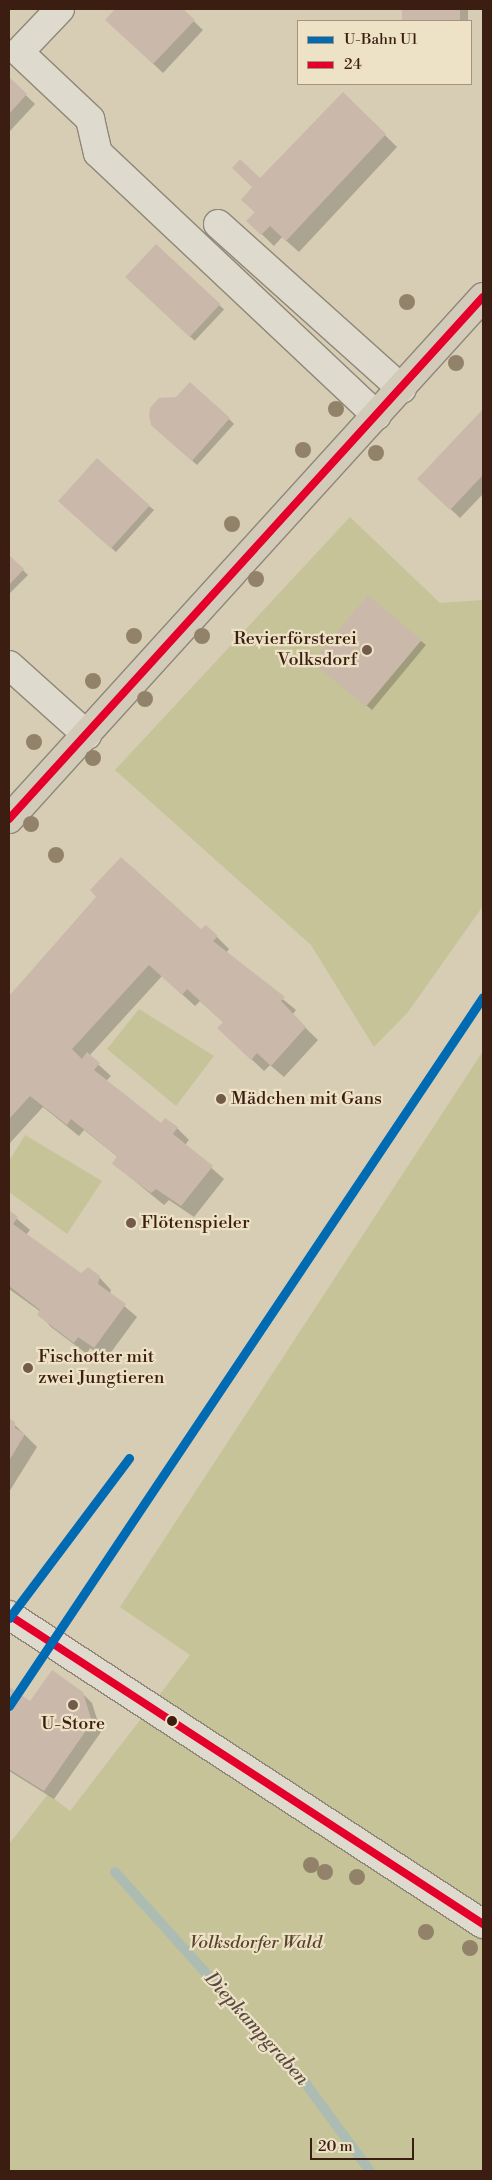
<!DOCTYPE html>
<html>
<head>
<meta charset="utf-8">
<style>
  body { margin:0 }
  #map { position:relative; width:492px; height:2180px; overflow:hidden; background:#d6cdb4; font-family:"Libre Bodoni",serif }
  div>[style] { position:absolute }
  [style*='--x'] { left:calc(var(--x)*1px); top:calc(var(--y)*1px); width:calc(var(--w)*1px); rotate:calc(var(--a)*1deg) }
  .green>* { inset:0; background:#c6c399 }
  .shadow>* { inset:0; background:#0003; transform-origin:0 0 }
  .stream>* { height:10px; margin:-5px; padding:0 5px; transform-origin:5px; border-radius:5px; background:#adbcb3 }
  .building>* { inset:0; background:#cab9aa; transform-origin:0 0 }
  .roads { filter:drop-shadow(1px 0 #908778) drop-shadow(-1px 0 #908778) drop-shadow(0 1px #908778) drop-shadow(0 -1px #908778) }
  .minor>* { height:28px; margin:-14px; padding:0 14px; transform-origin:14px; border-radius:14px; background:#dedace }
  .major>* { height:28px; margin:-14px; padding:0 14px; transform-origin:14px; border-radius:14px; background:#d3cbb9 }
  .bus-1>* { height:8px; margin:-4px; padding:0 4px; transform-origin:4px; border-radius:4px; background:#e4002b }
  .metro-1>* { height:9px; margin:-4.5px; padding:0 4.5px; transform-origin:4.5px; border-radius:4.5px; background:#006ab3 }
  .trees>* { width:16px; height:16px; margin:-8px; border-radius:50%; background:#92826a }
  .dots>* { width:14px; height:14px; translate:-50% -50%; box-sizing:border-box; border:2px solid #ede2c5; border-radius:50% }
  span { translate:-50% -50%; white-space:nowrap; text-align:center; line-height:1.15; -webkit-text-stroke:4.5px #ede2c5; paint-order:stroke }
  .poi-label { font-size:18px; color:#3c1d12 }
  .right { translate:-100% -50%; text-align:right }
  .left { translate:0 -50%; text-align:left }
  .park-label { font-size:18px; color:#5b442e; font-style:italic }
  .water-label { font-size:19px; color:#584a42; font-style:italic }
  .frame { position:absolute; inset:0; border:10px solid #3c1d12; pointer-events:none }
  .legend { position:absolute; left:297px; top:20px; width:175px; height:65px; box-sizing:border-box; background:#ede2c5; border:1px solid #a6937d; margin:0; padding:6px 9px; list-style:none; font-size:15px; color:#3c1d12 }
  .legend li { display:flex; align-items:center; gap:10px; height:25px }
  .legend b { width:25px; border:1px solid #a6937d }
  .scale { position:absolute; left:310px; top:2138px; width:104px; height:22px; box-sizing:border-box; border:2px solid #3c1d12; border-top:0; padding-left:6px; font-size:15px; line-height:18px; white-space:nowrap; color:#3c1d12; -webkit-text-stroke:4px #ede2c5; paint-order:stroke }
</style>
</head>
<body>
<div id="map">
  <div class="green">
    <i style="clip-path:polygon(350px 517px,440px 603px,483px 600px,483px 906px,408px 1012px,374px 1047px,311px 945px,115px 770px)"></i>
    <i style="clip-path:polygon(139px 1009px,214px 1056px,176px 1106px,107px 1049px)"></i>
    <i style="clip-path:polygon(483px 1051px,483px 2171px,9px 2171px,9px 1844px,48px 1794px,70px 1811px,190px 1655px,120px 1607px)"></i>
    <i style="clip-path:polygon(25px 1135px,102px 1181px,67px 1234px,9px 1192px,9px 1161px)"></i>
  </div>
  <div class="shadow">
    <i style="clip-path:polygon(117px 9px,181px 9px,203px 30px,163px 73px,107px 20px)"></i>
    <i style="left:403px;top:9px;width:65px;height:12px"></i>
    <i style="clip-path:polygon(9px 79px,35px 104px,9px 132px)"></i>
    <i style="clip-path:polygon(343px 94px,397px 147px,299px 252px,282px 237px,274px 246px,248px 221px,256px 213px,242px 200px)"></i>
    <i style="left:156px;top:246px;width:93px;height:43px;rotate:43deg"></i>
    <i style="clip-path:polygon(483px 411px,483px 494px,460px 518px,419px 479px)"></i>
    <i style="clip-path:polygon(229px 419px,234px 424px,197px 465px,157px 430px)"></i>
    <i style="clip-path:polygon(64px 506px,149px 506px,154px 510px,116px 552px)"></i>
    <i style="clip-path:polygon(9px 557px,28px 575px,9px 594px)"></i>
    <i style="clip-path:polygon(421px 641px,426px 645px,372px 710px,318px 665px)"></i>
    <i style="clip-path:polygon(98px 897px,217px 937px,229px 949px,226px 953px,296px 1010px,292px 1015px,318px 1040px,284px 1077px,270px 1065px,264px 1071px,231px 1040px,224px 1023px,200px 1001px,195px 1006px,162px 976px,89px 1056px,111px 1076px,106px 1081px,162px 1125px,177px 1128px,189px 1140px,185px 1145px,224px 1179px,194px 1217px,169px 1200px,164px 1205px,114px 1164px,118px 1157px,84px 1130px,79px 1136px,43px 1107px,9px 1144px,9px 997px)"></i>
    <i style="clip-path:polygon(9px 1212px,30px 1230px,26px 1235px,82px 1275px,99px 1277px,111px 1290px,110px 1294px,137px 1317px,106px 1359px,90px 1348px,87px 1354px,51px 1327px,39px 1314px,41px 1312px,9px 1289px)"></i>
    <i style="clip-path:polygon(9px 1419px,37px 1447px,9px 1492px)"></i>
    <i style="clip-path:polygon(9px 1688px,30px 1703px,82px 1693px,92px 1703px,101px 1732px,54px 1799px,9px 1771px)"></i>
  </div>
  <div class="stream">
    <i style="--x:115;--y:1872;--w:285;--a:48"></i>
    <i style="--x:306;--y:2084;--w:108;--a:53.7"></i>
  </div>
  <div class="building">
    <i style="clip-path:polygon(115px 9px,183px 9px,195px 20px,153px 64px,105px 20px)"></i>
    <i style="left:402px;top:9px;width:58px;height:12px"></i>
    <i style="clip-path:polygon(9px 77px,27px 94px,9px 114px)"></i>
    <i style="clip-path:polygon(343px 92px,386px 134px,286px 241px,270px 226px,261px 235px,246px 221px,255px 212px,241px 200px,252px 187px,232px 168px,240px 159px,260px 178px)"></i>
    <i style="left:156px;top:244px;width:88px;height:45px;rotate:43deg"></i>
    <i style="clip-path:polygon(190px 382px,230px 418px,192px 461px,151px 425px,149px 416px,150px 408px,159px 398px,176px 397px)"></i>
    <i style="clip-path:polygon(483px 409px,483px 475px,450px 510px,417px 479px)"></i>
    <i style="left:97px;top:458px;width:71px;height:58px;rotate:42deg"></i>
    <i style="clip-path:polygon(9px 555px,24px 569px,9px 585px)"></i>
    <i style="left:368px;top:595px;width:70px;height:87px;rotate:40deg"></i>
    <i style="clip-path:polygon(121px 857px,201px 929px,206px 925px,218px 936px,213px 941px,285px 997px,281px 1001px,306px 1027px,271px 1066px,257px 1053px,251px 1060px,217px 1028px,223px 1022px,187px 989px,182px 995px,149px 965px,72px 1049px,82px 1059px,87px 1052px,100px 1063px,94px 1070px,161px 1123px,165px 1118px,178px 1127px,173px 1134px,213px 1166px,181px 1206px,156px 1189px,151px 1193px,112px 1164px,117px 1156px,71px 1119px,67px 1125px,30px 1096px,9px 1119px,9px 996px,96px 897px,90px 890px)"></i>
    <i style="clip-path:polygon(9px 1210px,18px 1217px,13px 1224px,81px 1273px,88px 1267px,100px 1276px,98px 1284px,126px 1304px,94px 1348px,78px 1337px,74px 1343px,37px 1315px,40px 1310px,9px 1286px)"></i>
    <i style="clip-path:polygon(9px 1418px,15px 1422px,15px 1428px,25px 1434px,9px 1461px)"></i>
    <i style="clip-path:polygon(52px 1670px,83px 1692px,92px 1722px,44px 1791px,9px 1769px,9px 1687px,30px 1701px)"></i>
  </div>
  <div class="roads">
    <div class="minor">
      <i style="--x:60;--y:9;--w:59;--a:133.6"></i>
      <i style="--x:19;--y:52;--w:98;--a:43.3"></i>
      <i style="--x:90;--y:119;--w:35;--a:77"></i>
      <i style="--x:98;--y:153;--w:383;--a:43.3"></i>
      <i style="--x:218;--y:224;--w:247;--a:41.9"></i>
      <i style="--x:9;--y:665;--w:105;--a:41.9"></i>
      <i style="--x:9;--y:1615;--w:566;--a:33.1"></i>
    </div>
    <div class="major">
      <i style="--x:9;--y:819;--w:705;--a:-47.76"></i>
    </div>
  </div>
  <div class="bus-1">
    <i style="--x:9;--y:819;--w:705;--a:-47.76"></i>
    <i style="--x:9;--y:1615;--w:566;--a:33.1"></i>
  </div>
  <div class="metro-1">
    <i style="--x:9;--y:1618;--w:200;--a:-53.1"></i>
    <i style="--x:9;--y:1706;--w:853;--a:-56.24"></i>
  </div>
  <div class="trees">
    <i style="left:407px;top:302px"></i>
    <i style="left:456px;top:363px"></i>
    <i style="left:336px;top:409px"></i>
    <i style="left:303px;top:450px"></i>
    <i style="left:376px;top:453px"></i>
    <i style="left:232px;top:524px"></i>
    <i style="left:256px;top:579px"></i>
    <i style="left:134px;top:636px"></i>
    <i style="left:202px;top:636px"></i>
    <i style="left:93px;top:681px"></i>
    <i style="left:145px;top:699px"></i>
    <i style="left:34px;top:742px"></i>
    <i style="left:93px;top:758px"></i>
    <i style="left:31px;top:824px"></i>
    <i style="left:56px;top:855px"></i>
    <i style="left:311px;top:1865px"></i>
    <i style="left:325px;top:1872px"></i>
    <i style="left:357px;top:1877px"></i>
    <i style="left:426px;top:1932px"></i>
    <i style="left:470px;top:1948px"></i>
  </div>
  <div class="dots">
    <i style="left:367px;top:650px;background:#725b4b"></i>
    <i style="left:221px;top:1099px;background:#725b4b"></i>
    <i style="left:131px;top:1223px;background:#725b4b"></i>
    <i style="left:28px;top:1368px;background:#725b4b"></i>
    <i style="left:73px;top:1705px;background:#725b4b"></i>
    <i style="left:172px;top:1721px;background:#3c1d12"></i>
  </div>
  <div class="poi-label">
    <span class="right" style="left:357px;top:650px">Revierförsterei<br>Volksdorf</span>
    <span class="left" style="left:231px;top:1099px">Mädchen mit Gans</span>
    <span class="left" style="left:141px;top:1223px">Flötenspieler</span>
    <span class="left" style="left:38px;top:1368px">Fischotter mit<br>zwei Jungtieren</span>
    <span style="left:73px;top:1724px">U-Store</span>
  </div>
  <div class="park-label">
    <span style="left:256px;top:1943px">Volksdorfer Wald</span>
  </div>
  <div class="water-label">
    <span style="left:256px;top:2029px;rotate:48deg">Diepkampgraben</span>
  </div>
  <div class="frame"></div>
  <ul class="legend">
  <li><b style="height:6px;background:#006ab3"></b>U-Bahn U1</li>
  <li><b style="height:6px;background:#e4002b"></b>24</li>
  </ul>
  <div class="scale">20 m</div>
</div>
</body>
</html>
